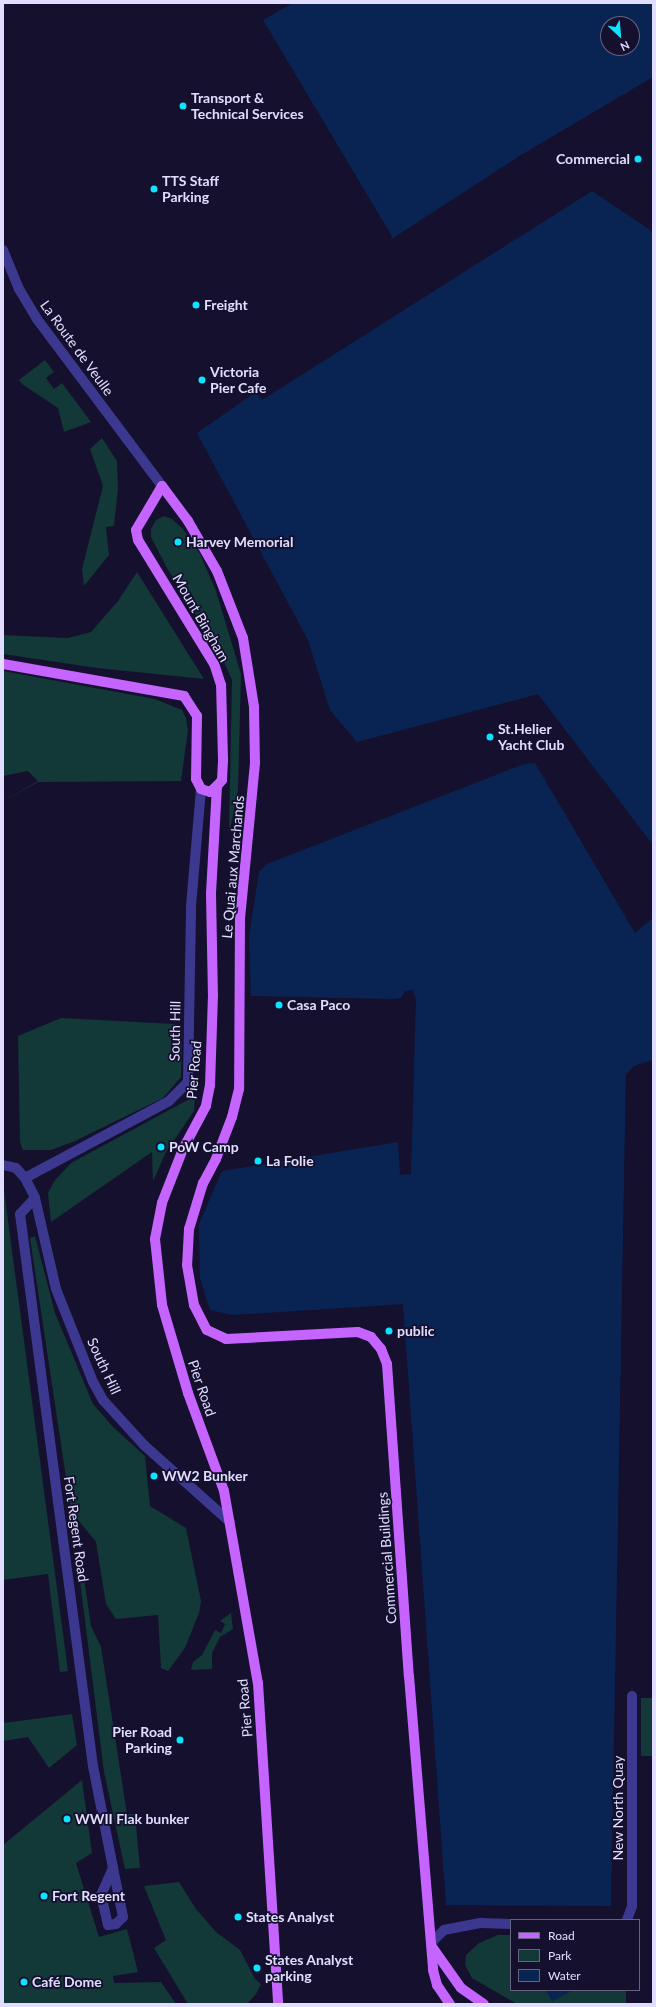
<!DOCTYPE html>
<html>
<head>
<meta charset="utf-8">
<style>
  body { margin:0 }
  #map { position:relative; width:656px; height:2007px; overflow:hidden; background:#15102e; font-family:Lato,sans-serif }
  div>[style] { position:absolute }
  [style*='--x'] { left:calc(var(--x)*1px); top:calc(var(--y)*1px); width:calc(var(--w)*1px); rotate:calc(var(--a)*1deg) }
  .green>* { inset:0; background:#123837; transform-origin:0 0 }
  .water>* { inset:0; background:#092453 }
  .pier>* { inset:0; background:#15102e }
  .minor>* { height:10px; margin:-5px; padding:0 5px; transform-origin:5px; border-radius:5px; background:#3c3890 }
  .major>* { height:10px; margin:-5px; padding:0 5px; transform-origin:5px; border-radius:5px; background:#c664ff }
  .dots>* { width:11px; height:11px; translate:-50% -50%; box-sizing:border-box; border:2px solid #15102e; border-radius:50% }
  span { translate:-50% -50%; white-space:nowrap; text-align:center; line-height:1.15; -webkit-text-stroke:3.5px #15102e; paint-order:stroke }
  .poi-label { font-size:14px; color:#e1ddff; font-weight:700 }
  .left { translate:0 -50%; text-align:left }
  .right { translate:-100% -50%; text-align:right }
  .street-label { font-size:14px; color:#e1ddff }
  .frame { position:absolute; inset:0; border:4px solid #e1ddff; pointer-events:none }
  .legend { position:absolute; left:510px; top:1919px; width:130px; height:72px; box-sizing:border-box; background:#15102e; border:1px solid #676282; margin:0; padding:5px 7px; list-style:none; font-size:12px; color:#e1ddff }
  .legend li { display:flex; align-items:center; gap:8px; height:20px }
  .legend b { width:20px; border:1px solid #676282 }
  .north { position:absolute; left:600px; top:16px; width:40px; height:40px; box-sizing:border-box; background:#15102e; border:1px solid #676282; border-radius:50%; rotate:154deg; font-size:11px; font-weight:700; line-height:16px; text-align:center; color:#e1ddff }
  .north::after { content:''; display:block; margin:auto; width:14px; height:18px; background:#09e5ff; clip-path:polygon(50% 0,100% 100%,50% 72%,0 100%) }
</style>
</head>
<body>
<div id="map">
  <div class="green">
    <i style="clip-path:polygon(45px 360px,54px 372px,46px 378px,54px 389px,62px 383px,91px 422px,64px 432px,58px 408px,22px 384px,19px 380px)"></i>
    <i style="clip-path:polygon(102px 438px,117px 461px,118px 488px,114px 526px,106px 527px,109px 555px,84px 586px,82px 569px,103px 486px,90px 449px)"></i>
    <i style="clip-path:polygon(164px 516px,172px 519px,183px 529px,200px 554px,216px 591px,241px 674px,238px 790px,229px 834px,232px 680px,220px 653px,167px 568px,151px 537px,151px 529px,156px 520px)"></i>
    <i style="clip-path:polygon(137px 572px,204px 679px,97px 668px,3px 654px,3px 635px,68px 638px,91px 632px,118px 601px)"></i>
    <i style="clip-path:polygon(3px 671px,155px 699px,182px 710px,186px 718px,188px 730px,181px 781px,38px 782px,3px 801px,38px 781px,28px 771px,3px 776px)"></i>
    <i style="clip-path:polygon(61px 1018px,175px 1024px,182px 1031px,181px 1077px,163px 1098px,75px 1141px,51px 1150px,23px 1150px,20px 1142px,18px 1036px)"></i>
    <i style="clip-path:polygon(195px 1096px,194px 1111px,166px 1152px,153px 1181px,152px 1152px,51px 1222px,48px 1193px,55px 1180px,71px 1163px)"></i>
    <i style="clip-path:polygon(3px 1183px,68px 1671px,60px 1672px,48px 1574px,3px 1580px)"></i>
    <i style="clip-path:polygon(35px 1236px,55px 1313px,93px 1404px,113px 1427px,145px 1456px,150px 1506px,186px 1528px,201px 1601px,199px 1613px,185px 1648px,168px 1671px,161px 1668px,158px 1615px,116px 1619px,106px 1604px,96px 1542px,71px 1511px,30px 1238px)"></i>
    <i style="clip-path:polygon(78px 1565px,83px 1571px,91px 1626px,101px 1647px,127px 1814px,135px 1814px,140px 1868px,125px 1869px,104px 1772px)"></i>
    <i style="clip-path:polygon(231px 1613px,233px 1629px,220px 1637px,212px 1653px,212px 1669px,191px 1670px,193px 1662px,202px 1655px,215px 1630px,221px 1633px,225px 1624px,220px 1621px)"></i>
    <i style="left:641px;top:1698px;width:12px;height:58px"></i>
    <i style="clip-path:polygon(72px 1714px,77px 1745px,49px 1768px,28px 1737px,3px 1741px,3px 1723px)"></i>
    <i style="clip-path:polygon(82px 1780px,92px 1853px,76px 1863px,99px 1937px,127px 1929px,138px 1972px,113px 1976px,114px 1983px,161px 1982px,176px 2004px,3px 2004px,3px 1845px)"></i>
    <i style="clip-path:polygon(179px 1882px,196px 1909px,216px 1932px,240px 1950px,255px 1979px,261px 1984px,256px 1994px,247px 2004px,188px 2004px,154px 1948px,166px 1940px,144px 1886px)"></i>
    <i style="clip-path:polygon(498px 1935px,511px 1935px,511px 1990px,546px 1990px,552px 2001px,573px 1990px,626px 1990px,626px 2004px,517px 2004px,472px 1978px,465px 1965px,466px 1955px,479px 1943px)"></i>
  </div>
  <div class="water">
    <i style="clip-path:polygon(evenodd,293px 3px,653px 3px,653px 77px,521px 155px,393px 238px,263px 20px,293px 3px,608px 24px,632px 24px,632px 48px,608px 48px,608px 24px)"></i>
    <i style="clip-path:polygon(592px 191px,653px 232px,653px 845px,538px 694px,357px 742px,330px 710px,308px 640px,197px 433px,256px 392px,262px 400px)"></i>
    <i style="clip-path:polygon(535px 763px,635px 933px,653px 918px,653px 1060px,634px 1066px,626px 1075px,611px 1906px,446px 1905px,403px 1304px,233px 1315px,210px 1310px,200px 1278px,199px 1224px,222px 1171px,398px 1142px,400px 1175px,411px 1174px,416px 998px,412px 990px,405px 991px,401px 998px,391px 999px,251px 996px,249px 936px,259px 872px,267px 864px,524px 764px)"></i>
    <i style="clip-path:polygon(546px 1990px,573px 1990px,552px 2001px)"></i>
  </div>
  <div class="pier">
    <i style="clip-path:polygon(653px 1060px,635px 1068px,628px 1076px,612px 1908px,626px 1075px,634px 1066px)"></i>
  </div>
  <div class="minor">
    <i style="--x:3;--y:250;--w:42;--a:67.7"></i>
    <i style="--x:19;--y:289;--w:35;--a:59"></i>
    <i style="--x:37;--y:319;--w:209;--a:53.2"></i>
    <i style="--x:3;--y:1165;--w:13;--a:13"></i>
    <i style="--x:16;--y:1168;--w:13;--a:48"></i>
    <i style="--x:25;--y:1178;--w:163;--a:-28.1"></i>
    <i style="--x:169;--y:1101;--w:27;--a:-45"></i>
    <i style="--x:188;--y:1082;--w:176;--a:-89"></i>
    <i style="--x:191;--y:906;--w:117;--a:-85.1"></i>
    <i style="--x:25;--y:1178;--w:22;--a:63"></i>
    <i style="--x:35;--y:1198;--w:93;--a:77"></i>
    <i style="--x:56;--y:1289;--w:100;--a:68.3"></i>
    <i style="--x:93;--y:1382;--w:21;--a:61"></i>
    <i style="--x:103;--y:1400;--w:62;--a:47.6"></i>
    <i style="--x:145;--y:1446;--w:114;--a:41.8"></i>
    <i style="--x:35;--y:1198;--w:22;--a:133"></i>
    <i style="--x:20;--y:1214;--w:557;--a:82.47"></i>
    <i style="--x:93;--y:1766;--w:104;--a:78.9"></i>
    <i style="--x:113;--y:1868;--w:50;--a:78.5"></i>
    <i style="--x:123;--y:1917;--w:10;--a:135"></i>
    <i style="--x:116;--y:1924;--w:8;--a:173"></i>
    <i style="--x:108;--y:1925;--w:31;--a:-103"></i>
    <i style="--x:101;--y:1895;--w:30;--a:-66"></i>
    <i style="--x:627;--y:1920;--w:15;--a:-70"></i>
    <i style="--x:632;--y:1906;--w:210;--a:-90"></i>
    <i style="--x:431;--y:1943;--w:18;--a:-45"></i>
    <i style="--x:444;--y:1930;--w:38;--a:-11"></i>
    <i style="--x:481;--y:1923;--w:30;--a:2"></i>
  </div>
  <div class="major">
    <i style="--x:3;--y:664;--w:184;--a:10"></i>
    <i style="--x:184;--y:696;--w:24;--a:57"></i>
    <i style="--x:197;--y:716;--w:63;--a:90.9"></i>
    <i style="--x:196;--y:779;--w:11;--a:63"></i>
    <i style="--x:201;--y:789;--w:9;--a:18"></i>
    <i style="--x:210;--y:792;--w:9;--a:-41"></i>
    <i style="--x:217;--y:786;--w:8;--a:-50"></i>
    <i style="--x:222;--y:780;--w:21;--a:-87"></i>
    <i style="--x:223;--y:759;--w:74;--a:-91.5"></i>
    <i style="--x:221;--y:685;--w:22;--a:-108"></i>
    <i style="--x:214;--y:664;--w:145;--a:-121.5"></i>
    <i style="--x:138;--y:540;--w:10;--a:-101"></i>
    <i style="--x:136;--y:530;--w:51;--a:-59.4"></i>
    <i style="--x:162;--y:486;--w:44;--a:53.4"></i>
    <i style="--x:188;--y:521;--w:58;--a:59.9"></i>
    <i style="--x:217;--y:571;--w:72;--a:68.8"></i>
    <i style="--x:243;--y:638;--w:70;--a:80.9"></i>
    <i style="--x:254;--y:707;--w:56;--a:89"></i>
    <i style="--x:255;--y:763;--w:156;--a:95.5"></i>
    <i style="--x:240;--y:918;--w:171;--a:90.3"></i>
    <i style="--x:239;--y:1089;--w:29;--a:104"></i>
    <i style="--x:232;--y:1117;--w:45;--a:110.9"></i>
    <i style="--x:216;--y:1159;--w:27;--a:118"></i>
    <i style="--x:203;--y:1183;--w:48;--a:106.9"></i>
    <i style="--x:189;--y:1229;--w:36;--a:93"></i>
    <i style="--x:187;--y:1265;--w:41;--a:80.1"></i>
    <i style="--x:194;--y:1305;--w:28;--a:63"></i>
    <i style="--x:207;--y:1330;--w:21;--a:25"></i>
    <i style="--x:226;--y:1339;--w:132;--a:-3"></i>
    <i style="--x:358;--y:1332;--w:14;--a:21"></i>
    <i style="--x:371;--y:1337;--w:16;--a:50"></i>
    <i style="--x:381;--y:1349;--w:16;--a:68"></i>
    <i style="--x:387;--y:1364;--w:313;--a:86"></i>
    <i style="--x:409;--y:1676;--w:295;--a:85.3"></i>
    <i style="--x:433;--y:1970;--w:16;--a:75"></i>
    <i style="--x:437;--y:1985;--w:23;--a:56"></i>
    <i style="--x:217;--y:786;--w:108;--a:93.2"></i>
    <i style="--x:211;--y:894;--w:101;--a:88.9"></i>
    <i style="--x:213;--y:995;--w:90;--a:91.9"></i>
    <i style="--x:210;--y:1085;--w:21;--a:101"></i>
    <i style="--x:206;--y:1106;--w:49;--a:118.1"></i>
    <i style="--x:183;--y:1149;--w:58;--a:111.3"></i>
    <i style="--x:162;--y:1203;--w:37;--a:101"></i>
    <i style="--x:155;--y:1239;--w:66;--a:83.9"></i>
    <i style="--x:162;--y:1305;--w:92;--a:73.5"></i>
    <i style="--x:188;--y:1393;--w:104;--a:69.8"></i>
    <i style="--x:224;--y:1491;--w:195;--a:80"></i>
    <i style="--x:258;--y:1683;--w:322;--a:86.4"></i>
    <i style="--x:432;--y:1947;--w:50;--a:54.7"></i>
    <i style="--x:461;--y:1988;--w:28;--a:35"></i>
  </div>
  <div class="dots">
    <i style="left:183px;top:106px;background:#09e5ff"></i>
    <i style="left:638px;top:159px;background:#09e5ff"></i>
    <i style="left:154px;top:189px;background:#09e5ff"></i>
    <i style="left:196px;top:305px;background:#09e5ff"></i>
    <i style="left:202px;top:380px;background:#09e5ff"></i>
    <i style="left:178px;top:542px;background:#09e5ff"></i>
    <i style="left:490px;top:737px;background:#09e5ff"></i>
    <i style="left:279px;top:1005px;background:#09e5ff"></i>
    <i style="left:161px;top:1147px;background:#09e5ff"></i>
    <i style="left:258px;top:1161px;background:#09e5ff"></i>
    <i style="left:389px;top:1331px;background:#09e5ff"></i>
    <i style="left:154px;top:1476px;background:#09e5ff"></i>
    <i style="left:180px;top:1740px;background:#09e5ff"></i>
    <i style="left:67px;top:1819px;background:#09e5ff"></i>
    <i style="left:44px;top:1896px;background:#09e5ff"></i>
    <i style="left:238px;top:1917px;background:#09e5ff"></i>
    <i style="left:257px;top:1968px;background:#09e5ff"></i>
    <i style="left:24px;top:1982px;background:#09e5ff"></i>
  </div>
  <div class="poi-label">
    <span class="left" style="left:191px;top:106px">Transport &amp;<br>Technical Services</span>
    <span class="right" style="left:630px;top:159px">Commercial</span>
    <span class="left" style="left:162px;top:189px">TTS Staff<br>Parking</span>
    <span class="left" style="left:204px;top:305px">Freight</span>
    <span class="left" style="left:210px;top:380px">Victoria<br>Pier Cafe</span>
    <span class="left" style="left:186px;top:542px">Harvey Memorial</span>
    <span class="left" style="left:498px;top:737px">St.Helier<br>Yacht Club</span>
    <span class="left" style="left:287px;top:1005px">Casa Paco</span>
    <span class="left" style="left:169px;top:1147px">PoW Camp</span>
    <span class="left" style="left:266px;top:1161px">La Folie</span>
    <span class="left" style="left:397px;top:1331px">public</span>
    <span class="left" style="left:162px;top:1476px">WW2 Bunker</span>
    <span class="right" style="left:172px;top:1740px">Pier Road<br>Parking</span>
    <span class="left" style="left:75px;top:1819px">WWII Flak bunker</span>
    <span class="left" style="left:52px;top:1896px">Fort Regent</span>
    <span class="left" style="left:246px;top:1917px">States Analyst</span>
    <span class="left" style="left:265px;top:1968px">States Analyst<br>parking</span>
    <span class="left" style="left:32px;top:1982px">Café Dome</span>
  </div>
  <div class="street-label">
    <span style="left:77px;top:348px;rotate:54deg">La Route de Veulle</span>
    <span style="left:201px;top:618px;rotate:60deg">Mount Bingham</span>
    <span style="left:233px;top:867px;rotate:-85deg">Le Quai aux Marchands</span>
    <span style="left:175px;top:1031px;rotate:-89deg">South Hill</span>
    <span style="left:194px;top:1070px;rotate:-85deg">Pier Road</span>
    <span style="left:104px;top:1366px;rotate:65deg">South Hill</span>
    <span style="left:202px;top:1388px;rotate:71deg">Pier Road</span>
    <span style="left:76px;top:1529px;rotate:82deg">Fort Regent Road</span>
    <span style="left:387px;top:1558px;rotate:-94deg">Commercial Buildings</span>
    <span style="left:245px;top:1708px;rotate:-95deg">Pier Road</span>
    <span style="left:618px;top:1808px;rotate:-90deg">New North Quay</span>
  </div>
  <div class="frame"></div>
  <ul class="legend">
  <li><b style="height:5px;background:#c664ff"></b>Road</li>
  <li><b style="height:11px;background:#123837"></b>Park</li>
  <li><b style="height:11px;background:#092453"></b>Water</li>
  </ul>
  <div class="north">N</div>
</div>
</body>
</html>
